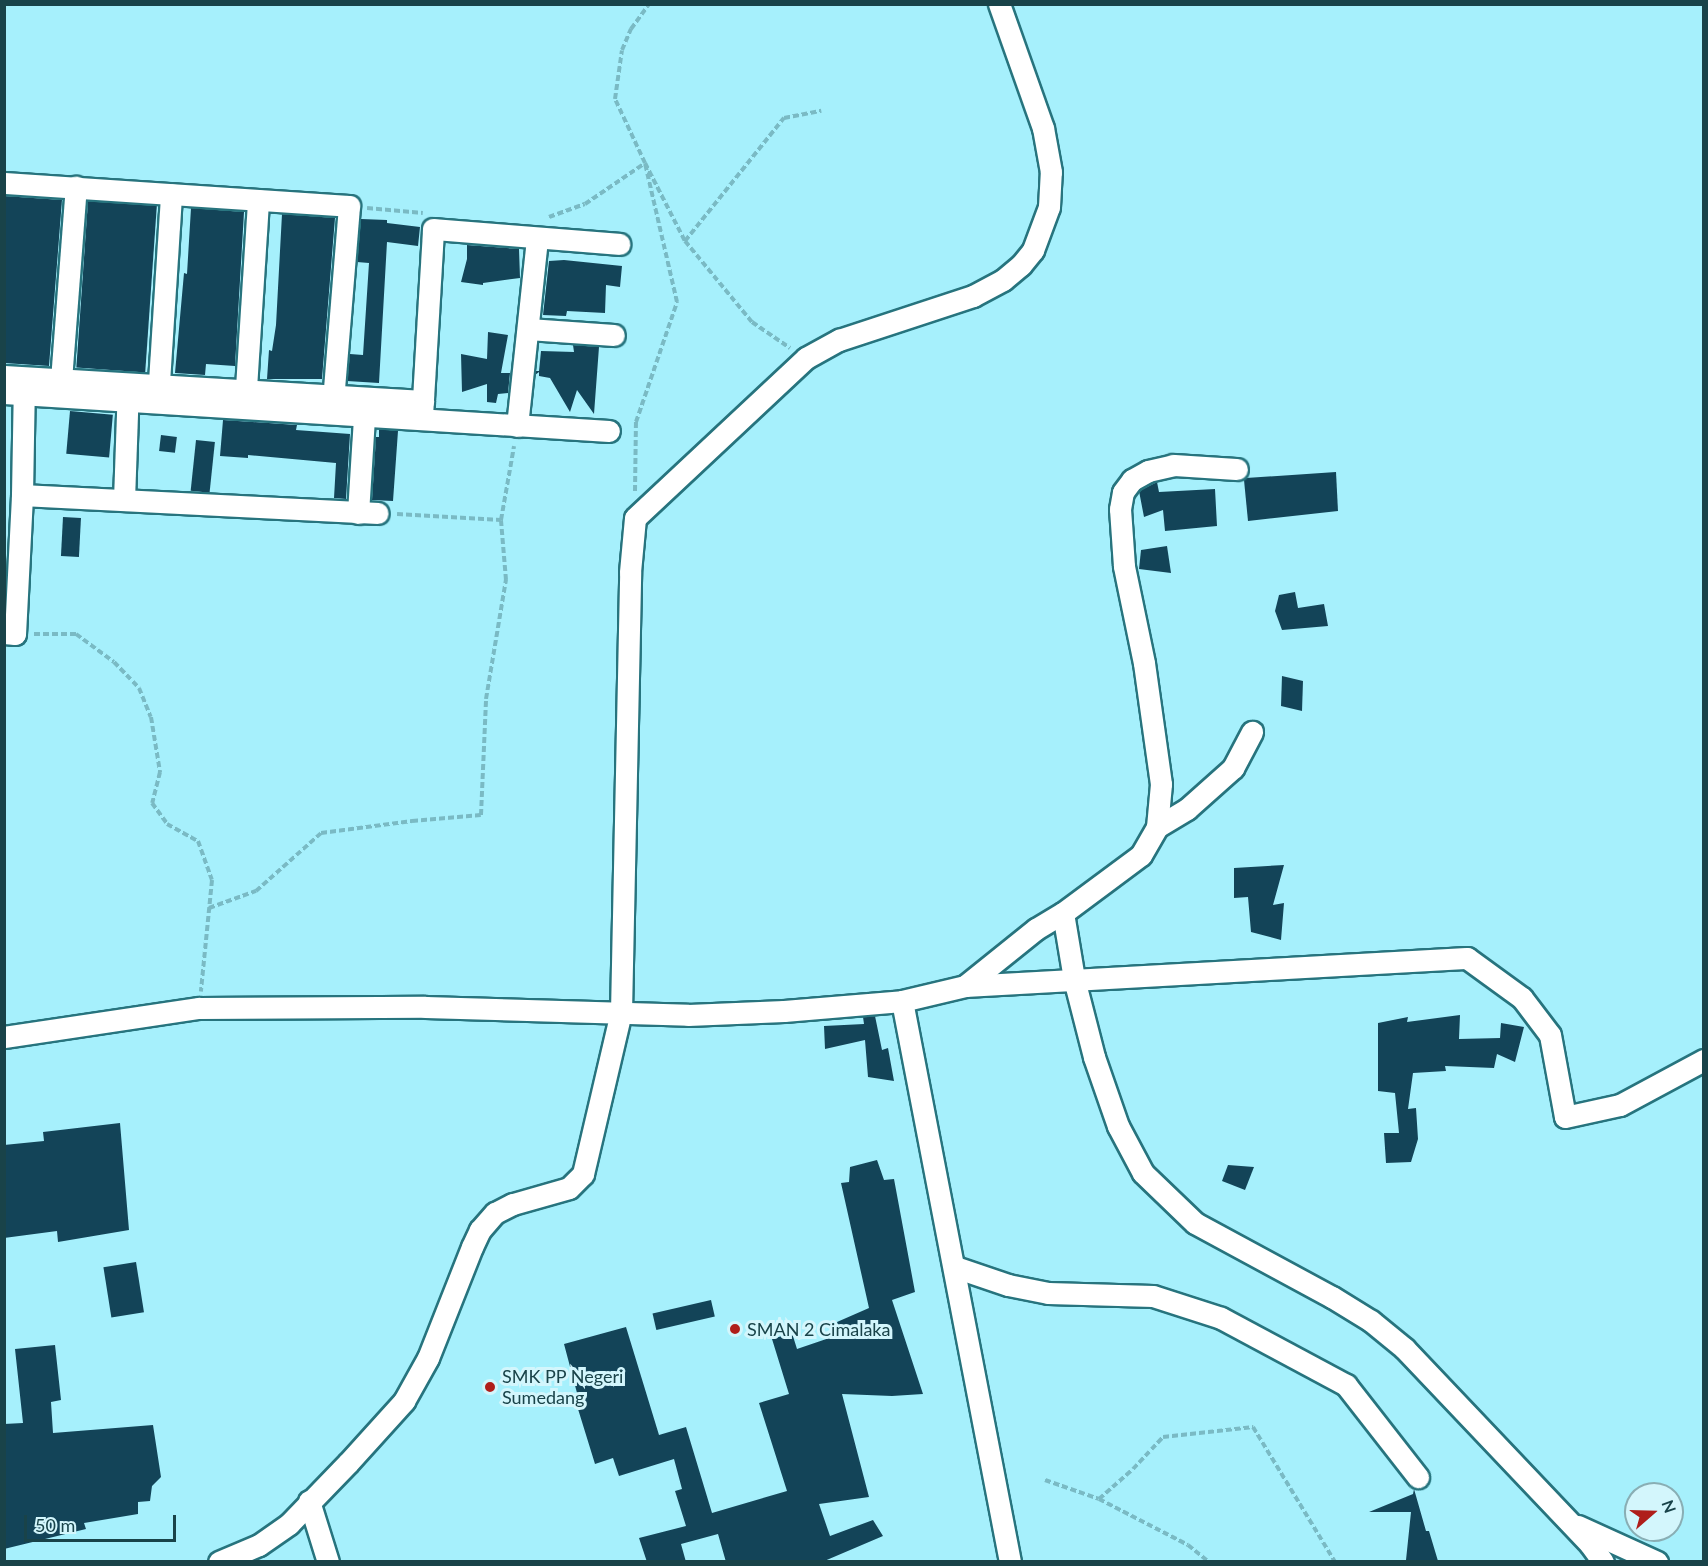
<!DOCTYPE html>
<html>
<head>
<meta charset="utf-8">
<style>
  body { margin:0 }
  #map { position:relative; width:1708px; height:1566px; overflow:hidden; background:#a6f0fc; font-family:Lato,sans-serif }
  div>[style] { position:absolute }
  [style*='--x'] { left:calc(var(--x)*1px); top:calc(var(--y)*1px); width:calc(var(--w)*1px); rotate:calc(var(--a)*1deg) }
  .building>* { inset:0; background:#134458; transform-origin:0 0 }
  .path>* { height:4px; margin-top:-2px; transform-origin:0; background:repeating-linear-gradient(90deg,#7abac4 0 6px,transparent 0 9px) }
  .roads { filter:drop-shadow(2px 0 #27747e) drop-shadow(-2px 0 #27747e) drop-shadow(0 2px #27747e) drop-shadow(0 -2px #27747e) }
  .minor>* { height:21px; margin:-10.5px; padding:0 10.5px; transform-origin:10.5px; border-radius:10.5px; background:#fff }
  .dots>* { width:16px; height:16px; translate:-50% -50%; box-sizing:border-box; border:3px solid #d3f6fc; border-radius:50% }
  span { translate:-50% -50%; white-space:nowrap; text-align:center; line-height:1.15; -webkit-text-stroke:6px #d3f6fc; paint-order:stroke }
  .poi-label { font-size:18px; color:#194349 }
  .left { translate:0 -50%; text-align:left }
  .frame { position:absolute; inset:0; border:6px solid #194349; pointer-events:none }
  .north { position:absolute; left:1624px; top:1482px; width:60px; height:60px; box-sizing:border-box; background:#d3f6fc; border:2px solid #89aeb4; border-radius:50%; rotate:70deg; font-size:16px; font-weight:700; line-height:24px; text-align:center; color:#194349 }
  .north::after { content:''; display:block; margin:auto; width:21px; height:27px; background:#af1e1a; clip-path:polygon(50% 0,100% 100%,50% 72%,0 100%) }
  .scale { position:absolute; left:24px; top:1515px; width:152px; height:27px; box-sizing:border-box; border:3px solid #194349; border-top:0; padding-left:8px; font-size:18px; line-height:21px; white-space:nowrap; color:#194349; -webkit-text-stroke:4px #d3f6fc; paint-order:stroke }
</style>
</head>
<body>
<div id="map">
  <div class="building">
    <i style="clip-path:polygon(4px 196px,62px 200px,49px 366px,4px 363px)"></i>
    <i style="left:88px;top:201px;width:69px;height:167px;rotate:4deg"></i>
    <i style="clip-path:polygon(191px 208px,244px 212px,235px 366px,206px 364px,205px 375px,175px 373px,184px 273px,187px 274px)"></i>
    <i style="clip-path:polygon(282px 214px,335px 218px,322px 379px,267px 379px,269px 350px,272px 351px,276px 325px)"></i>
    <i style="clip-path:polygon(361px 219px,387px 220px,387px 223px,420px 227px,418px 246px,387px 242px,379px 383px,347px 381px,350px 354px,363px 355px,369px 263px,357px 262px)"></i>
    <i style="clip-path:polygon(467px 245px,519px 249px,520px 278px,483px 283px,483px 285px,461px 282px,467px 259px)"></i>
    <i style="clip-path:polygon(564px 260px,622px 266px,620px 287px,606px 285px,605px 313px,567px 311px,566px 316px,543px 315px,549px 261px)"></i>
    <i style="clip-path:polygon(488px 332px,508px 335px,501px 373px,510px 373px,508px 393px,498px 394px,496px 403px,487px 402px,487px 384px,462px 392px,461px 354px,487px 359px)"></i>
    <i style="clip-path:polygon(573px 345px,599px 347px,594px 414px,577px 390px,570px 412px,550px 378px,539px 376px,539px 372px,535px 375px,536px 371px,539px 371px,541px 351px,574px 352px)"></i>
    <i style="left:70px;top:411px;width:43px;height:43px;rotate:5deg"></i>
    <i style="clip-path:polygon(223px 420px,297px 425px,296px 430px,350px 434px,346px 499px,334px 498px,336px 463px,248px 455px,248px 458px,220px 456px)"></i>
    <i style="clip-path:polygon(379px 429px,398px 431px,393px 501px,372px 500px,376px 437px,379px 437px)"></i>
    <i style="left:161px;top:435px;width:16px;height:16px;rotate:7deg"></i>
    <i style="left:196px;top:440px;width:19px;height:51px;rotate:6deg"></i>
    <i style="clip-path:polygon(1336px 472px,1338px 511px,1248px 521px,1244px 480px,1246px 478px)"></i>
    <i style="clip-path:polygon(1157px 482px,1159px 492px,1215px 489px,1217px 526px,1165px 531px,1163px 510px,1144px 517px,1139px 491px)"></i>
    <i style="left:63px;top:517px;width:18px;height:39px;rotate:3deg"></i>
    <i style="clip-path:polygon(1167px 546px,1171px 573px,1139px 569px,1141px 550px)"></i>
    <i style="clip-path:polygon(1295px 592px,1298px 608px,1324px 604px,1328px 626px,1282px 630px,1275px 611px,1279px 595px)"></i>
    <i style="clip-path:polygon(1282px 676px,1303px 681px,1302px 711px,1281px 706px)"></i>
    <i style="clip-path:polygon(1284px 865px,1273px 905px,1284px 903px,1281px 940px,1251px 932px,1248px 897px,1234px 898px,1234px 868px)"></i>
    <i style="clip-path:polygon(1460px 1015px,1459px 1039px,1500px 1038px,1501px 1023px,1524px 1027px,1515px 1062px,1497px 1054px,1494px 1068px,1445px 1066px,1446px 1071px,1413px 1073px,1408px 1109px,1416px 1108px,1418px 1139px,1411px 1162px,1386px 1163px,1384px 1133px,1399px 1133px,1395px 1093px,1378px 1091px,1378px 1023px,1408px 1017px,1407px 1022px)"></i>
    <i style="clip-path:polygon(875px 1016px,882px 1050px,888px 1048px,894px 1081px,868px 1077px,865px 1040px,825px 1049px,824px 1026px,864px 1024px,863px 1017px)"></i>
    <i style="clip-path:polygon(120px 1123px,129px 1230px,58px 1242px,57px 1231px,4px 1238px,4px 1145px,44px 1141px,43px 1132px)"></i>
    <i style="clip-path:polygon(877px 1160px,884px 1180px,894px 1179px,915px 1292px,892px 1300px,923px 1394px,892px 1396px,842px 1394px,869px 1497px,819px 1504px,830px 1536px,873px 1520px,883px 1536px,822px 1562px,726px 1562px,718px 1534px,681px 1544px,686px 1562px,647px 1562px,639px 1538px,686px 1526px,675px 1491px,682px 1489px,674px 1459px,619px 1476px,613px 1458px,595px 1464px,578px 1409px,581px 1408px,564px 1344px,626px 1327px,659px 1435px,686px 1427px,712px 1513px,787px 1491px,759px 1403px,789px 1394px,772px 1339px,792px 1333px,797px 1349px,841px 1334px,837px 1322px,869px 1308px,841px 1183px,849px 1182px,850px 1167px)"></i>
    <i style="clip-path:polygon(1228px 1165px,1254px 1167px,1245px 1190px,1222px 1181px)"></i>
    <i style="left:136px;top:1262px;width:51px;height:33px;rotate:81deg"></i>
    <i style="left:711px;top:1300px;width:17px;height:60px;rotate:77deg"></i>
    <i style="clip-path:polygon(55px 1345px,61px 1400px,51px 1402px,53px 1433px,153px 1425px,161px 1477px,152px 1486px,150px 1501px,138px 1502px,138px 1514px,84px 1523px,86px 1529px,4px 1549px,4px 1424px,23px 1423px,15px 1349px)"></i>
    <i style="clip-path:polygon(1414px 1489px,1426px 1531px,1429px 1531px,1438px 1561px,1406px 1560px,1411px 1512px,1369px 1512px,1413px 1494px)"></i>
  </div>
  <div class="path">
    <i style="--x:367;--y:208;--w:56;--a:5.1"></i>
    <i style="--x:549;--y:217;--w:38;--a:-20"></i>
    <i style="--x:585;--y:204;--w:73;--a:-34.3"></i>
    <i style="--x:645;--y:163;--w:88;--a:62.9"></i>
    <i style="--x:685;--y:241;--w:105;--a:50.4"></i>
    <i style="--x:752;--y:322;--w:46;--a:34.4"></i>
    <i style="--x:685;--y:241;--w:158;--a:-51.2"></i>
    <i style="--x:784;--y:118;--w:38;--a:-11"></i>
    <i style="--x:635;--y:491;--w:69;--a:-89.2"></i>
    <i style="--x:636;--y:422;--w:127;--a:-71.1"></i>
    <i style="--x:677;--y:302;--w:143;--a:-103"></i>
    <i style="--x:645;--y:163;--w:71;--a:-115.1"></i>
    <i style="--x:615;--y:99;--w:49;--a:-81.9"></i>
    <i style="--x:622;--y:50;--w:23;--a:-67"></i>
    <i style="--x:631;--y:29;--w:31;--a:-54"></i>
    <i style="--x:397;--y:514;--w:104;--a:3.3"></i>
    <i style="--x:34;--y:634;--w:42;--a:0"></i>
    <i style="--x:76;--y:634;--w:47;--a:36.4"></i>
    <i style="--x:114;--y:662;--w:36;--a:46"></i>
    <i style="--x:139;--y:688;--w:31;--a:68"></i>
    <i style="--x:151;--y:717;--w:56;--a:80.7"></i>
    <i style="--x:160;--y:772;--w:32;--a:104"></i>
    <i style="--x:152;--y:803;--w:26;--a:54"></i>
    <i style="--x:167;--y:824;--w:35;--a:29"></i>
    <i style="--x:198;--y:841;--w:41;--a:70.3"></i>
    <i style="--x:212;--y:880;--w:112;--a:95.7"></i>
    <i style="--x:209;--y:908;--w:50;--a:-19.9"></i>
    <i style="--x:256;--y:891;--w:87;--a:-41.7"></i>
    <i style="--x:321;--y:833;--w:92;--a:-7.5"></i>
    <i style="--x:412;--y:821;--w:69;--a:-5"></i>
    <i style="--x:481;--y:815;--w:116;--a:-87.5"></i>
    <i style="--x:486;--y:699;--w:121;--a:-80.5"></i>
    <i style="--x:506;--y:580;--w:60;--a:-94.8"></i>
    <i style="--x:501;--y:520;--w:75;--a:-80"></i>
    <i style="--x:1045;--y:1480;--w:57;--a:19.4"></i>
    <i style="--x:1099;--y:1499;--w:45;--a:-41.4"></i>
    <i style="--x:1133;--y:1469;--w:44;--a:-46.8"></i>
    <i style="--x:1163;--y:1437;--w:91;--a:-6.3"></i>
    <i style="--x:1253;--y:1427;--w:158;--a:58.7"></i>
    <i style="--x:1099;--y:1499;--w:100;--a:27.3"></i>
    <i style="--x:1188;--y:1545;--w:27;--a:39"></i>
  </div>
  <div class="roads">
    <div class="minor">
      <i style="--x:4;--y:183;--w:346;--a:3.8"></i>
      <i style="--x:349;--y:206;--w:207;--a:94.7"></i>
      <i style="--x:528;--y:329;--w:86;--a:4"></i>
      <i style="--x:4;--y:376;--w:420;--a:3.4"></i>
      <i style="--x:4;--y:393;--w:606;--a:3.59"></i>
      <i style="--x:60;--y:393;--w:207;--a:-85.6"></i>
      <i style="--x:158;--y:397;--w:203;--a:-86.3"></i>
      <i style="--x:245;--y:403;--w:203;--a:-86.3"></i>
      <i style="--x:422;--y:416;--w:187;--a:-86.6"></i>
      <i style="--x:433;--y:229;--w:187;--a:4.6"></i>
      <i style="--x:517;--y:426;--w:187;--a:-83.9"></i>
      <i style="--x:22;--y:495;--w:113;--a:-89"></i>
      <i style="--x:124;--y:500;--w:113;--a:-88"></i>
      <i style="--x:358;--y:513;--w:112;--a:-86.4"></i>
      <i style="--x:4;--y:633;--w:11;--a:5"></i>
      <i style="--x:15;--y:634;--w:139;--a:-87.1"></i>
      <i style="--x:22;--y:495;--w:356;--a:2.9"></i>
      <i style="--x:1157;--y:827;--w:35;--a:-31"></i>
      <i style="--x:1187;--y:809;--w:62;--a:-41.7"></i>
      <i style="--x:1233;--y:768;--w:41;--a:-62.2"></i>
      <i style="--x:1063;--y:913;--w:67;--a:80.5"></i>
      <i style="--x:1074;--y:979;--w:81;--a:75.6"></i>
      <i style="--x:1094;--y:1057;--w:73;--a:70.8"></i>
      <i style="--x:1118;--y:1126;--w:53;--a:62"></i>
      <i style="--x:1143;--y:1173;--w:72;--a:43.9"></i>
      <i style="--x:1195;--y:1223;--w:156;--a:28.4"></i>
      <i style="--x:1332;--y:1297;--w:46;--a:31.6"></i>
      <i style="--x:1371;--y:1321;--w:43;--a:39.3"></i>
      <i style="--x:1404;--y:1348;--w:270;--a:46.5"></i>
      <i style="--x:1590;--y:1544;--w:22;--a:54"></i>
      <i style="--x:965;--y:986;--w:91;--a:-38.8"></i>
      <i style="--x:1036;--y:929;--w:31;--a:-31"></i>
      <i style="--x:1063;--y:913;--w:97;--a:-36.6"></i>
      <i style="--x:1141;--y:855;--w:32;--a:-60"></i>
      <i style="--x:1157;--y:827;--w:43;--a:-84.7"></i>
      <i style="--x:1161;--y:784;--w:122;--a:-98"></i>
      <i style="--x:1144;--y:663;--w:99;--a:-101.7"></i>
      <i style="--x:1124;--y:566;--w:57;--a:-94"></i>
      <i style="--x:1120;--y:509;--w:17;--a:-80"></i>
      <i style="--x:1123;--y:492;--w:15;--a:-53"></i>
      <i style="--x:1132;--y:480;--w:18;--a:-29"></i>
      <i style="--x:1148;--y:471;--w:26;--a:-13"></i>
      <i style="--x:1173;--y:465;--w:64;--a:3.6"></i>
      <i style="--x:902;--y:1001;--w:65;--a:-13.4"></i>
      <i style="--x:965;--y:986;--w:503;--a:-3.19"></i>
      <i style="--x:1467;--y:958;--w:68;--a:36"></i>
      <i style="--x:1522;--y:998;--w:46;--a:52.9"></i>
      <i style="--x:1550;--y:1035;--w:83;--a:79.6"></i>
      <i style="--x:1565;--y:1117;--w:56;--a:-12.3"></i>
      <i style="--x:1620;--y:1105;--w:95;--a:-28.2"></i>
      <i style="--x:4;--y:1037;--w:197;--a:-8.5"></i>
      <i style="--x:199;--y:1008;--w:226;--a:-0.3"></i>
      <i style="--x:425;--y:1007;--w:263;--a:1.7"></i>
      <i style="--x:688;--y:1015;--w:96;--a:-2.4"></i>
      <i style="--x:784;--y:1011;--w:118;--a:-4.8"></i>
      <i style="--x:902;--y:1001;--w:571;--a:79.1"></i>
      <i style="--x:955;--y:1267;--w:56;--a:18.8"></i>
      <i style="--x:1008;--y:1285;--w:41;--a:11.3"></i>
      <i style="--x:1048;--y:1293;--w:105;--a:1.6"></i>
      <i style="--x:1153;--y:1296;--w:71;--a:17.9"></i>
      <i style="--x:1221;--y:1318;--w:142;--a:28.2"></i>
      <i style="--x:1346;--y:1385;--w:117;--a:52"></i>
      <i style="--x:309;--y:1501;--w:64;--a:72.7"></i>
      <i style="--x:1578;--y:1526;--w:87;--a:24.5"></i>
      <i style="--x:219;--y:1562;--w:43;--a:-23"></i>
      <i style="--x:259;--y:1545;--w:37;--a:-35"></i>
      <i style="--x:289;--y:1524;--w:85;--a:-46"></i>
      <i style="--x:348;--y:1463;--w:84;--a:-47.9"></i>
      <i style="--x:404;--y:1401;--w:49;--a:-60.8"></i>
      <i style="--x:428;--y:1358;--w:119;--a:-68.4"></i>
      <i style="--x:472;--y:1247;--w:19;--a:-65"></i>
      <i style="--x:480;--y:1230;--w:23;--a:-49"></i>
      <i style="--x:495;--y:1213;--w:20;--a:-27"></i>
      <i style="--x:513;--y:1204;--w:58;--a:-15.9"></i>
      <i style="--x:569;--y:1188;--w:20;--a:-45"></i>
      <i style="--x:583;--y:1174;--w:166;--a:-76.8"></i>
      <i style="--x:621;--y:1012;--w:440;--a:-88.8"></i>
      <i style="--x:630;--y:572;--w:54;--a:-84.7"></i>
      <i style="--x:635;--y:518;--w:234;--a:-43.1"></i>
      <i style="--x:806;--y:358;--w:38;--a:-29"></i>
      <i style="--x:839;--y:340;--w:141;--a:-18.2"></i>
      <i style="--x:973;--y:296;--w:34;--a:-28"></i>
      <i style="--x:1003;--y:280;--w:23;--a:-40"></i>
      <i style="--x:1021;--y:265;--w:19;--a:-51"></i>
      <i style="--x:1033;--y:250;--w:46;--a:-69.6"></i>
      <i style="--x:1049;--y:207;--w:35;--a:-87"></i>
      <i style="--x:1051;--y:172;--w:45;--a:-100.3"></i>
      <i style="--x:1043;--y:128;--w:132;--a:-109.5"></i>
    </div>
  </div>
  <div class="dots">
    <i style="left:735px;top:1329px;background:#af1e1a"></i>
    <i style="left:490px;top:1387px;background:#af1e1a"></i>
  </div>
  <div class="poi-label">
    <span class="left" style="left:747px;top:1329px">SMAN 2 Cimalaka</span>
    <span class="left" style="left:502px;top:1387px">SMK PP Negeri<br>Sumedang</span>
  </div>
  <div class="frame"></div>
  <div class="north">N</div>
  <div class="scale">50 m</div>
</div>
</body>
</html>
